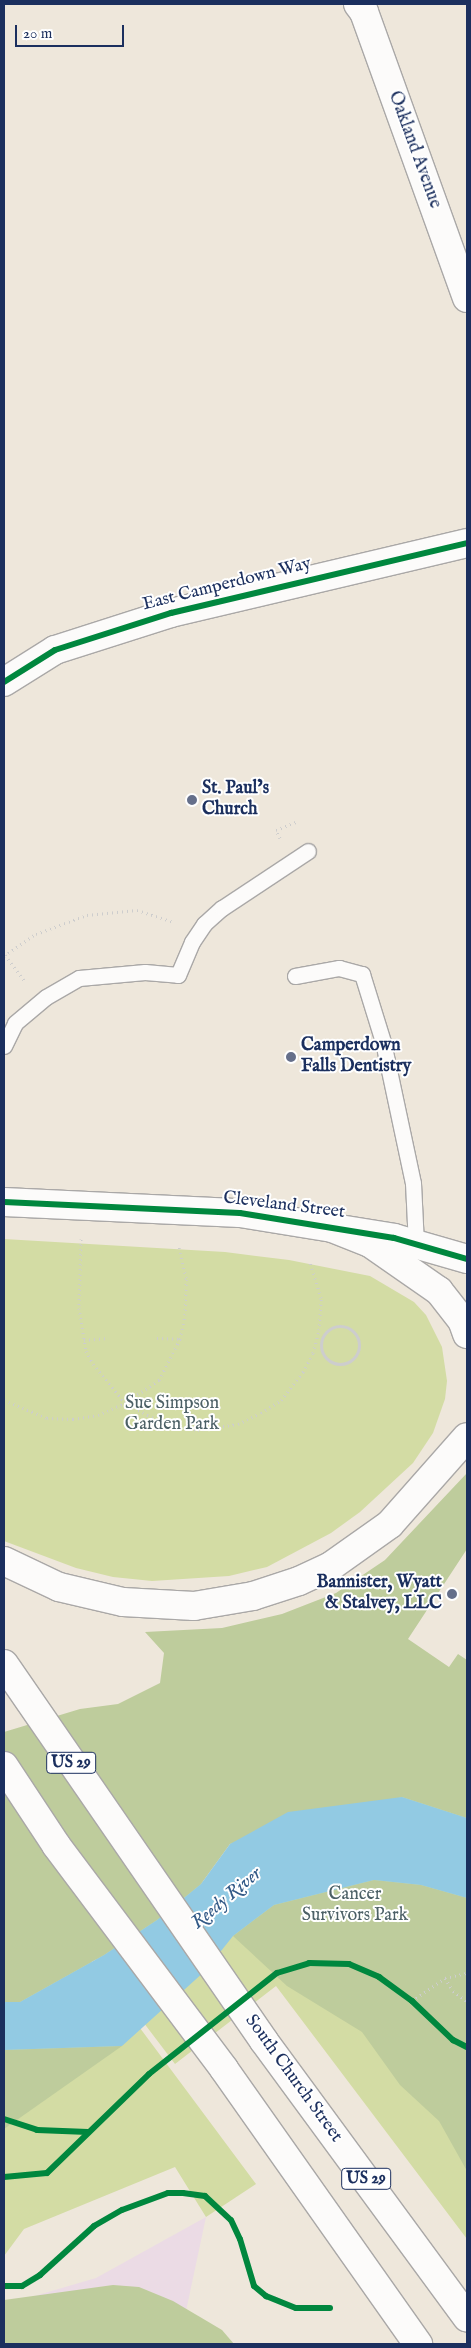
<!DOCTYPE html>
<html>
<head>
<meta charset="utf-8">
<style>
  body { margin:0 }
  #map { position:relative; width:471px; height:2348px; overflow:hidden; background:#eee7db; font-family:"IM FELL English",serif }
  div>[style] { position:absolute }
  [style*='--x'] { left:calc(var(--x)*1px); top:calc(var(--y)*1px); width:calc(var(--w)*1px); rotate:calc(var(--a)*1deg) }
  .built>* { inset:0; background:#ebdbe5 }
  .green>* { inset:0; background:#d3dca4 }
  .forest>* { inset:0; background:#becc9c }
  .water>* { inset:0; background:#92cae3 }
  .path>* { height:3px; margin-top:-1.5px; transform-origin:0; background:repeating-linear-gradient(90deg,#cdcdcd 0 1px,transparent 0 5px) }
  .path>.ring { margin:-1.5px; padding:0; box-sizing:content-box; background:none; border:3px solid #cdcdcd; border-radius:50% }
  .roads { filter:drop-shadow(1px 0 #aaa8a7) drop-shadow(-1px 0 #aaa8a7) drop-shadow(0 1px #aaa8a7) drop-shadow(0 -1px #aaa8a7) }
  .lane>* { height:15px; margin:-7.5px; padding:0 7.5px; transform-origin:7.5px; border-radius:7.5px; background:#fcfbfa }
  .street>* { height:28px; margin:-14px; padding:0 14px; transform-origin:14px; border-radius:14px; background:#fcfbfa }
  .secondary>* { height:28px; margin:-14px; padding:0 14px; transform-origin:14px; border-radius:14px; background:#fcfbfa }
  .primary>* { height:28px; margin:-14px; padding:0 14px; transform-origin:14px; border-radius:14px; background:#fcfbfa }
  .cycleway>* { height:6px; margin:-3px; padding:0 3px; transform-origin:3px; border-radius:3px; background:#00873e }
  .dots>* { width:14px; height:14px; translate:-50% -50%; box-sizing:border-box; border:2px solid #fff; border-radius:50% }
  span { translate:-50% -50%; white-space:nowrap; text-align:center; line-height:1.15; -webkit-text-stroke:4px #fff; paint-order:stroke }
  .shield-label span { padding:1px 4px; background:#fff; border:1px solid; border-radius:4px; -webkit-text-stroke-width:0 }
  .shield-label { font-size:16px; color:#1b2f5e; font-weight:700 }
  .street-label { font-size:18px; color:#1b2f5e }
  .poi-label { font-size:18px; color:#1b2f5e; font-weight:700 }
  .left { translate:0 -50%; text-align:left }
  .right { translate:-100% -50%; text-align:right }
  .park-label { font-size:18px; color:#4c6066 }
  .water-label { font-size:19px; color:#335a87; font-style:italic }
  .frame { position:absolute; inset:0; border:5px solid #1b2f5e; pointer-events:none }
  .scale { position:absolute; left:15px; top:25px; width:109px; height:22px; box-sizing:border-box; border:2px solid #1b2f5e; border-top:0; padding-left:6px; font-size:15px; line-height:18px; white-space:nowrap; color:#1b2f5e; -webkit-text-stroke:4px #fff; paint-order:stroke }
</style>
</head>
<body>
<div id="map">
  <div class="built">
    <i style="clip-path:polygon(206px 2217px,179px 2344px,4px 2344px,4px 2305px,96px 2278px)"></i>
  </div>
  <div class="green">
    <i style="clip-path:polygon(4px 1239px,225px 1252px,289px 1260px,370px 1276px,414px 1302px,426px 1315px,442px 1347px,447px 1381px,445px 1399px,433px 1433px,413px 1463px,360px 1512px,331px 1533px,267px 1567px,229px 1576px,152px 1581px,113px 1577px,76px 1568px,4px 1541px)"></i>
    <i style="clip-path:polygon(467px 1746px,467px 2239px,276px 1986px,175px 2064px,84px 1944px)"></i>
    <i style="clip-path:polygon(79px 1946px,256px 2184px,206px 2217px,175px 2167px,24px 2229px,4px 2256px,4px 1983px)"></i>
  </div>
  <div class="forest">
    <i style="clip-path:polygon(467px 1473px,467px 1549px,408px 1639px,449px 1667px,458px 1654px,467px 1660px,467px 1818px,402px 1797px,230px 1844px,201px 1884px,157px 1920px,104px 1955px,20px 2002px,4px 2002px,4px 1732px,80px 1709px,118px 1704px,160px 1683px,164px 1653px,145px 1632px,222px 1628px,282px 1614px,336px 1593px,385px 1560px)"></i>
    <i style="clip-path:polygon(374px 1880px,421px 1885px,467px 1898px,467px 2171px,439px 2121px,400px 2085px,362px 2032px,287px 1986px,233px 1936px,274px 1905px)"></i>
    <i style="clip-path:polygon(122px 2046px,4px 2129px,4px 2050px)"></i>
    <i style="clip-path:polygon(113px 2285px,139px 2287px,173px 2301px,222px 2330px,234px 2344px,4px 2344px,4px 2300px)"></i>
  </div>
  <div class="water">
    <i style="clip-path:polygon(402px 1797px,467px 1818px,467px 1898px,421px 1885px,374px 1880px,274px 1905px,233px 1936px,205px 1971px,122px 2046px,4px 2050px,4px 2002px,20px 2002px,104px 1955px,157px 1920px,201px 1884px,230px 1844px,288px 1812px)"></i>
  </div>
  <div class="path">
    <i style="--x:280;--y:838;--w:9;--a:-117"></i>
    <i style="--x:276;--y:830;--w:22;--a:-22"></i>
    <i style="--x:5;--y:955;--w:34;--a:53"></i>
    <i style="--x:4;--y:956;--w:39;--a:-35"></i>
    <i style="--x:36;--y:934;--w:54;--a:-20.4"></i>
    <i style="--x:87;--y:915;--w:50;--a:-5.7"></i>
    <i style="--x:137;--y:910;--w:39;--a:18"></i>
    <i style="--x:81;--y:1239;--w:69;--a:91.7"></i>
    <i style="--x:79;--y:1308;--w:44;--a:80.8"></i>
    <i style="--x:86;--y:1351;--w:15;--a:62"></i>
    <i style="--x:93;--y:1364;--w:50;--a:50.6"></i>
    <i style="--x:125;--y:1403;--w:40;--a:28"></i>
    <i style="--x:160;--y:1422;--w:39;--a:12"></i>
    <i style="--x:198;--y:1430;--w:40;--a:-8.5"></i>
    <i style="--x:238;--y:1424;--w:25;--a:-26"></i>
    <i style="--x:261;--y:1413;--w:24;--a:-33"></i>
    <i style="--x:281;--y:1400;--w:36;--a:-52"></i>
    <i style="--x:303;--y:1372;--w:21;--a:-62"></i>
    <i style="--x:313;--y:1353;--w:24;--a:-75"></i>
    <i style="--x:319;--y:1330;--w:32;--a:-86"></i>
    <i style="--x:321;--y:1298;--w:37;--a:-107"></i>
    <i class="ring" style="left:321px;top:1326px;width:35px;height:35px"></i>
    <i style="--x:157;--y:1338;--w:23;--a:2"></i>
    <i style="--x:84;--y:1340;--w:21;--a:-5"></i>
    <i style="--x:4;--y:1400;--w:47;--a:22.7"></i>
    <i style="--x:47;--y:1418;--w:26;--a:2"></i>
    <i style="--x:73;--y:1419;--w:25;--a:-9"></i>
    <i style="--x:98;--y:1415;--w:30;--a:-24"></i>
    <i style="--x:125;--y:1403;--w:41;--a:-34.1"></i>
    <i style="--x:159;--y:1380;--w:46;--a:-62.9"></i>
    <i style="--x:180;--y:1339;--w:25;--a:-78"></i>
    <i style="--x:185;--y:1315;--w:37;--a:-88"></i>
    <i style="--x:186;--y:1278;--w:32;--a:-103"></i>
    <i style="--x:445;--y:1978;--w:15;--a:58"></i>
    <i style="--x:453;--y:1991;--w:17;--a:36"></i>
    <i style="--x:412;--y:2001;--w:40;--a:-34.9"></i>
    <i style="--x:445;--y:1978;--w:23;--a:-13"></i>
    <i style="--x:4;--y:2119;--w:35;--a:18"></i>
    <i style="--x:37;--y:2130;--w:51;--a:2.2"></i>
  </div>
  <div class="roads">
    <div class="lane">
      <i style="--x:295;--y:976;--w:45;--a:-10.3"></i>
      <i style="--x:339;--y:968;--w:24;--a:15"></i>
      <i style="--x:362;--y:974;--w:71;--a:72.8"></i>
      <i style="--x:383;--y:1042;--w:144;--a:78"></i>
      <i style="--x:413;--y:1183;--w:61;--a:87.2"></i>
      <i style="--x:4;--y:1046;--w:25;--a:-64"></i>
      <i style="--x:15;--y:1023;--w:40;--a:-40"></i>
      <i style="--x:46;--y:997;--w:38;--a:-30"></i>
      <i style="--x:79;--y:978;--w:66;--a:-5.2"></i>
      <i style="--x:145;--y:972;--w:33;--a:5"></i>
      <i style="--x:178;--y:975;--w:36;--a:-67"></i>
      <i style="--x:192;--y:942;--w:22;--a:-56"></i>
      <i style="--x:204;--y:924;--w:24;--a:-42"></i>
      <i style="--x:222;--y:908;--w:103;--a:-33.5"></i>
    </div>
    <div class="street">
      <i style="--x:358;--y:4;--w:10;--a:53"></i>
      <i style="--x:364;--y:12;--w:304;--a:70.2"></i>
      <i style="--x:4;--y:682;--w:60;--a:-32.1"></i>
      <i style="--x:55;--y:650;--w:122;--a:-17.7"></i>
      <i style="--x:171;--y:613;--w:304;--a:-13.3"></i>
    </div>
    <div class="secondary">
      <i style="--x:4;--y:1202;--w:236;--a:2.7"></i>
      <i style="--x:240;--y:1213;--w:156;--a:9.2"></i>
      <i style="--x:394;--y:1238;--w:76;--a:16"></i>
    </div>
    <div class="primary">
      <i style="--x:327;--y:1226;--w:46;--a:21.6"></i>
      <i style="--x:370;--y:1243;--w:84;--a:34.8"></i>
      <i style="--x:439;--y:1291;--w:37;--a:52"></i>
      <i style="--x:462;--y:1320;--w:15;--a:70"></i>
      <i style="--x:4;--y:1561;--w:61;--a:25.3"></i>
      <i style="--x:59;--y:1587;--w:66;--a:13.2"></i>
      <i style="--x:123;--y:1602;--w:71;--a:3.2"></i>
      <i style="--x:194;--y:1606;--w:60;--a:-9.6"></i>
      <i style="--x:253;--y:1596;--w:48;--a:-18.1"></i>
      <i style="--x:299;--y:1581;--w:35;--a:-25"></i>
      <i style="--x:331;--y:1566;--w:72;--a:-35.4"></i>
      <i style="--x:390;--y:1524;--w:116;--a:-48.5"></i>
      <i style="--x:4;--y:1664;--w:458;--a:55.4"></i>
      <i style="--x:264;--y:2041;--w:343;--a:53.7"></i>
      <i style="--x:4;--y:1766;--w:95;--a:56.6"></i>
      <i style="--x:56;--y:1845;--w:280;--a:53.1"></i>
      <i style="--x:224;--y:2069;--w:337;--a:54.8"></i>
    </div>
  </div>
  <div class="cycleway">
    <i style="--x:4;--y:682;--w:60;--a:-32.1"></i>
    <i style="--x:55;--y:650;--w:122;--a:-17.7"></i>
    <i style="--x:171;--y:613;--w:304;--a:-13.3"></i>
    <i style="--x:4;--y:1202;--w:236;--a:2.7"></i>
    <i style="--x:240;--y:1213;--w:156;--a:9.2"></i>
    <i style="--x:394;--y:1238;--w:76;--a:16"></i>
    <i style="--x:4;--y:2119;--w:35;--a:18"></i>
    <i style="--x:37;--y:2130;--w:51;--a:2.2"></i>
    <i style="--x:4;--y:2177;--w:43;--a:-5.3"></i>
    <i style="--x:47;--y:2173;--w:142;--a:-44.1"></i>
    <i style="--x:149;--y:2074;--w:163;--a:-38.3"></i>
    <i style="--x:277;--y:1973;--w:34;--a:-17"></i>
    <i style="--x:309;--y:1963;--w:40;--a:1.4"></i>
    <i style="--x:349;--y:1964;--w:33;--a:23"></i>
    <i style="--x:379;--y:1977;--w:41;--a:36"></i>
    <i style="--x:412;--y:2001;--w:57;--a:43.6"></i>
    <i style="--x:453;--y:2040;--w:16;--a:27"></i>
    <i style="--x:4;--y:2286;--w:18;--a:0"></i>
    <i style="--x:22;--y:2286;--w:21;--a:-31"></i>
    <i style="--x:40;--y:2275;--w:73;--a:-42.2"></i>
    <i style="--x:94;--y:2226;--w:32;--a:-30"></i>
    <i style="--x:122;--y:2210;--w:49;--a:-20.3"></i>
    <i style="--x:168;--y:2193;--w:15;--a:0"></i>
    <i style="--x:183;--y:2193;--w:22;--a:8"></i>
    <i style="--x:205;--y:2196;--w:35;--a:43"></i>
    <i style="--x:231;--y:2220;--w:21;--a:65"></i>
    <i style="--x:240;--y:2239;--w:49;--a:73.4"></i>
    <i style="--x:254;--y:2286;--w:16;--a:40"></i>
    <i style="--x:266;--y:2296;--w:32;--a:22"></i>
    <i style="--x:296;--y:2308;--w:34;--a:0"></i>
  </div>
  <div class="dots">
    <i style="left:192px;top:800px;background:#656f8a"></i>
    <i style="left:291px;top:1057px;background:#656f8a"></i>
    <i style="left:452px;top:1594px;background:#656f8a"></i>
  </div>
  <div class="shield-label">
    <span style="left:71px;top:1763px">US 29</span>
    <span style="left:366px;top:2179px">US 29</span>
  </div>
  <div class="street-label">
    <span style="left:414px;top:150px;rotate:70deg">Oakland Avenue</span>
    <span style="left:227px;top:585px;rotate:-14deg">East Camperdown Way</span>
    <span style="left:284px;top:1206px;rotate:7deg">Cleveland Street</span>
    <span style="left:293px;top:2079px;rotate:54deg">South Church Street</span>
  </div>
  <div class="poi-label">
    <span class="left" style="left:202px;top:800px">St. Paul’s<br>Church</span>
    <span class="left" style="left:301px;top:1057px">Camperdown<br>Falls Dentistry</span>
    <span class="right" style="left:442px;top:1594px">Bannister, Wyatt<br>&amp; Stalvey, LLC</span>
  </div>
  <div class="park-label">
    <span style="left:172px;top:1415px">Sue Simpson<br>Garden Park</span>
    <span style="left:355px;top:1906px">Cancer<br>Survivors Park</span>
  </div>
  <div class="water-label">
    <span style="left:227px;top:1899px;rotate:-40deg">Reedy River</span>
  </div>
  <div class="frame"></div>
  <div class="scale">20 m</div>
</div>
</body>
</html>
